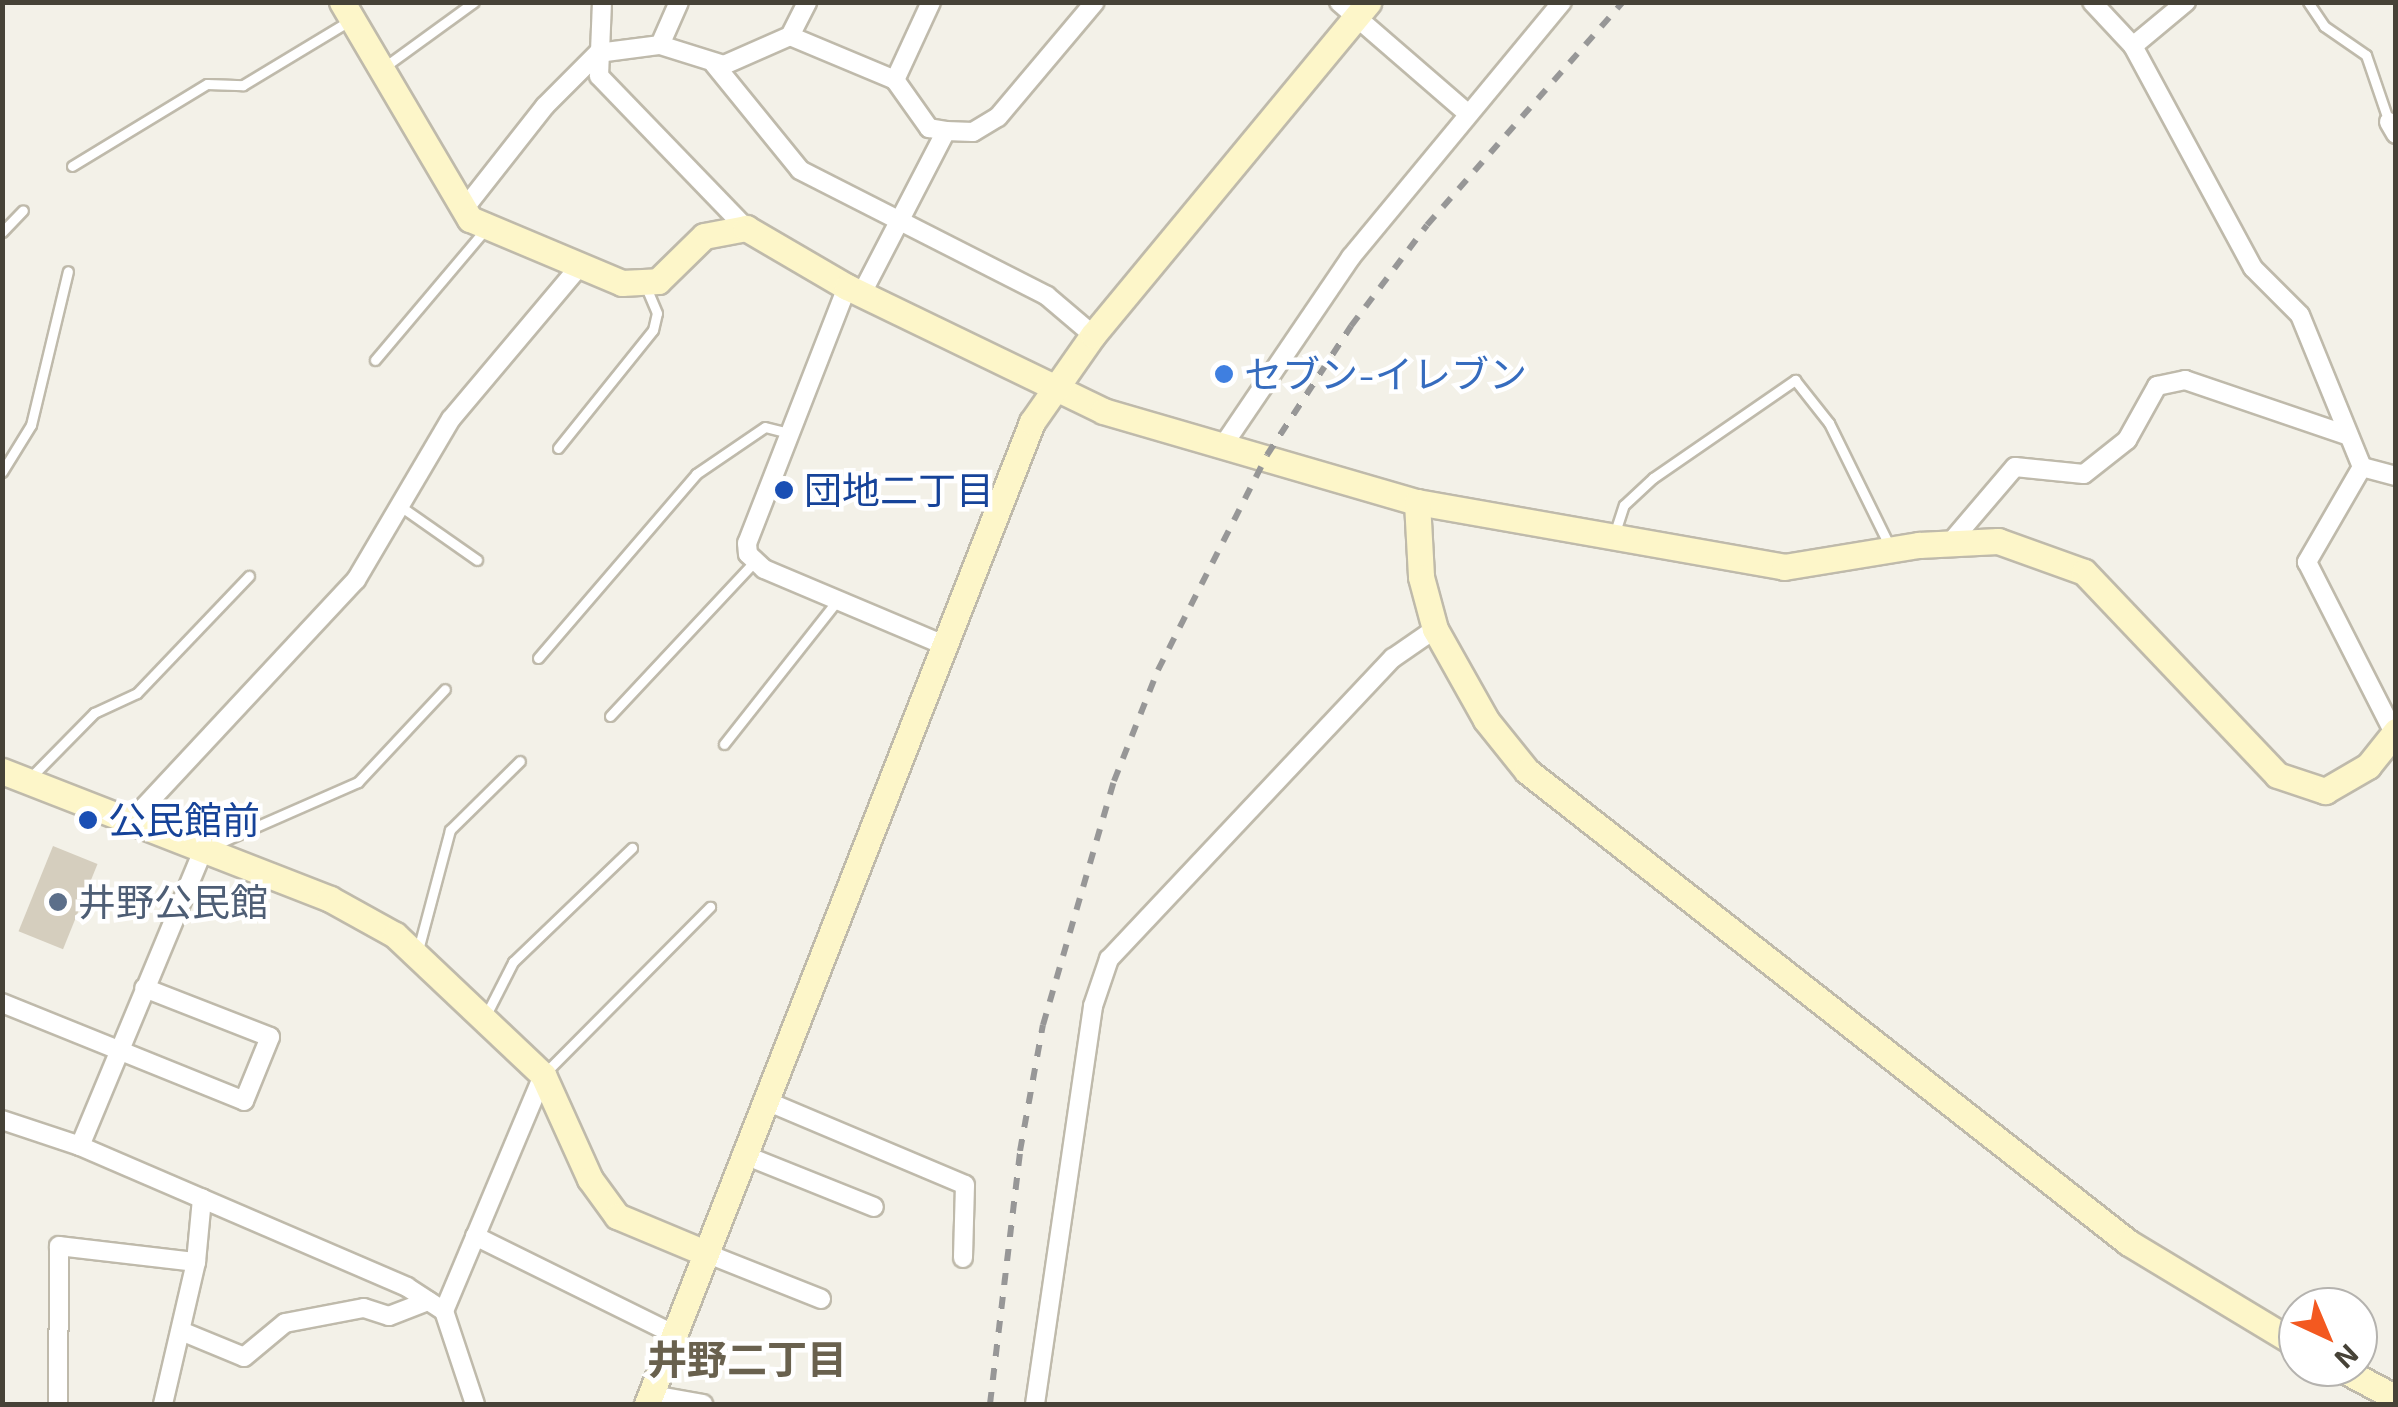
<!DOCTYPE html>
<html>
<head>
<meta charset="utf-8">
<style>
  body { margin:0 }
  #map { position:relative; width:2398px; height:1407px; overflow:hidden; background:#f3f1e8; font-family:"Exo 2","Noto Sans JP",sans-serif }
  div>[style] { position:absolute }
  [style*='--x'] { left:calc(var(--x)*1px); top:calc(var(--y)*1px); width:calc(var(--w)*1px); rotate:calc(var(--a)*1deg) }
  .building>* { inset:0; background:#d5cebe; transform-origin:0 0 }
  .roads { filter:drop-shadow(2px 0 #bfbaab) drop-shadow(-2px 0 #bfbaab) drop-shadow(0 2px #bfbaab) drop-shadow(0 -2px #bfbaab) }
  .lane>* { height:9px; margin:-4.5px; padding:0 4.5px; transform-origin:4.5px; border-radius:4.5px; background:#fff }
  .street>* { height:18px; margin:-9px; padding:0 9px; transform-origin:9px; border-radius:9px; background:#fff }
  .secondary>* { height:25px; margin:-12.5px; padding:0 12.5px; transform-origin:12.5px; border-radius:12.5px; background:#fdf6c9 }
  .rail>* { height:6px; margin-top:-3px; transform-origin:0; background:repeating-linear-gradient(90deg,#979797 0 12px,transparent 0 24px) }
  .dots>* { width:28px; height:28px; translate:-50% -50%; box-sizing:border-box; border:5px solid #fff; border-radius:50% }
  span { translate:-50% -50%; white-space:nowrap; text-align:center; line-height:1.15; -webkit-text-stroke:9px #fff; paint-order:stroke }
  .shop-label { font-size:38px; color:#366cbe }
  .left { translate:0 -50%; text-align:left }
  .transit-label { font-size:38px; color:#164399 }
  .service-label { font-size:38px; color:#4e5e75 }
  .neighbourhood-label { font-size:40px; color:#69614e; font-weight:700 }
  .frame { position:absolute; inset:0; border:5px solid #464237; pointer-events:none }
  .north { position:absolute; left:2278px; top:1287px; width:100px; height:100px; box-sizing:border-box; background:#fff; border:2px solid #b5b3af; border-radius:50%; rotate:136deg; font-size:28px; font-weight:700; line-height:40px; text-align:center; color:#464237 }
  .north::after { content:''; display:block; margin:auto; width:35px; height:45px; background:#f35920; clip-path:polygon(50% 0,100% 100%,50% 72%,0 100%) }
</style>
</head>
<body>
<div id="map">
  <div class="building">
    <i style="left:53px;top:846px;width:48px;height:92px;rotate:22deg"></i>
  </div>
  <div class="roads">
    <div class="lane">
      <i style="--x:2308;--y:2;--w:29;--a:56"></i>
      <i style="--x:2324;--y:26;--w:51;--a:34.6"></i>
      <i style="--x:2366;--y:55;--w:71;--a:71.1"></i>
      <i style="--x:383;--y:68;--w:112;--a:-36"></i>
      <i style="--x:72;--y:166;--w:158;--a:-31.3"></i>
      <i style="--x:207;--y:84;--w:36;--a:2"></i>
      <i style="--x:243;--y:85;--w:124;--a:-31.1"></i>
      <i style="--x:2;--y:232;--w:30;--a:-46"></i>
      <i style="--x:375;--y:360;--w:170;--a:-49.8"></i>
      <i style="--x:558;--y:448;--w:151;--a:-51.2"></i>
      <i style="--x:653;--y:330;--w:17;--a:-77"></i>
      <i style="--x:657;--y:313;--w:28;--a:-113"></i>
      <i style="--x:2;--y:472;--w:55;--a:-58.3"></i>
      <i style="--x:31;--y:425;--w:158;--a:-76.5"></i>
      <i style="--x:400;--y:506;--w:94;--a:35"></i>
      <i style="--x:1615;--y:532;--w:28;--a:-72"></i>
      <i style="--x:1624;--y:505;--w:40;--a:-43"></i>
      <i style="--x:1653;--y:478;--w:173;--a:-34.6"></i>
      <i style="--x:1795;--y:380;--w:55;--a:51.7"></i>
      <i style="--x:1829;--y:423;--w:138;--a:63.8"></i>
      <i style="--x:538;--y:658;--w:243;--a:-49.3"></i>
      <i style="--x:696;--y:474;--w:83;--a:-34.3"></i>
      <i style="--x:765;--y:427;--w:25;--a:14"></i>
      <i style="--x:610;--y:716;--w:209;--a:-46.9"></i>
      <i style="--x:724;--y:744;--w:182;--a:-51.7"></i>
      <i style="--x:29;--y:779;--w:93;--a:-45.4"></i>
      <i style="--x:94;--y:713;--w:47;--a:-24.9"></i>
      <i style="--x:137;--y:693;--w:162;--a:-46.3"></i>
      <i style="--x:212;--y:846;--w:159;--a:-23.7"></i>
      <i style="--x:358;--y:782;--w:127;--a:-46.9"></i>
      <i style="--x:418;--y:950;--w:124;--a:-75.1"></i>
      <i style="--x:450;--y:830;--w:98;--a:-44.6"></i>
      <i style="--x:485;--y:1017;--w:62;--a:-63"></i>
      <i style="--x:513;--y:962;--w:165;--a:-43.8"></i>
      <i style="--x:546;--y:1072;--w:233;--a:-45.2"></i>
    </div>
    <div class="street">
      <i style="--x:602;--y:2;--w:74;--a:92.3"></i>
      <i style="--x:599;--y:76;--w:211;--a:46"></i>
      <i style="--x:1339;--y:2;--w:168;--a:40.9"></i>
      <i style="--x:2092;--y:2;--w:60;--a:47"></i>
      <i style="--x:2133;--y:46;--w:252;--a:61.6"></i>
      <i style="--x:2253;--y:268;--w:66;--a:45"></i>
      <i style="--x:2300;--y:315;--w:164;--a:67.8"></i>
      <i style="--x:2362;--y:467;--w:35;--a:15"></i>
      <i style="--x:790;--y:36;--w:38;--a:-63"></i>
      <i style="--x:660;--y:45;--w:47;--a:-66.2"></i>
      <i style="--x:2133;--y:46;--w:69;--a:-39.7"></i>
      <i style="--x:714;--y:64;--w:136;--a:50.9"></i>
      <i style="--x:800;--y:170;--w:277;--a:27"></i>
      <i style="--x:1047;--y:296;--w:60;--a:40.3"></i>
      <i style="--x:895;--y:80;--w:86;--a:-65.2"></i>
      <i style="--x:2389;--y:122;--w:14;--a:60"></i>
      <i style="--x:464;--y:209;--w:131;--a:-51.8"></i>
      <i style="--x:545;--y:106;--w:75;--a:-45"></i>
      <i style="--x:598;--y:53;--w:63;--a:-7.4"></i>
      <i style="--x:660;--y:45;--w:67;--a:17.4"></i>
      <i style="--x:724;--y:65;--w:72;--a:-23.7"></i>
      <i style="--x:790;--y:36;--w:114;--a:22.7"></i>
      <i style="--x:895;--y:80;--w:59;--a:54.7"></i>
      <i style="--x:929;--y:128;--w:17;--a:10"></i>
      <i style="--x:847;--y:287;--w:275;--a:111.3"></i>
      <i style="--x:747;--y:543;--w:11;--a:85"></i>
      <i style="--x:748;--y:554;--w:22;--a:43"></i>
      <i style="--x:764;--y:569;--w:195;--a:22.9"></i>
      <i style="--x:862;--y:293;--w:182;--a:-62.6"></i>
      <i style="--x:946;--y:131;--w:27;--a:2"></i>
      <i style="--x:973;--y:132;--w:29;--a:-31"></i>
      <i style="--x:998;--y:117;--w:150;--a:-49.9"></i>
      <i style="--x:1224;--y:444;--w:226;--a:-55.8"></i>
      <i style="--x:1351;--y:257;--w:331;--a:-50.4"></i>
      <i style="--x:2362;--y:467;--w:110;--a:120.1"></i>
      <i style="--x:2307;--y:562;--w:192;--a:63"></i>
      <i style="--x:1950;--y:543;--w:100;--a:-49.5"></i>
      <i style="--x:2015;--y:467;--w:69;--a:5.8"></i>
      <i style="--x:2084;--y:474;--w:55;--a:-38.3"></i>
      <i style="--x:2127;--y:440;--w:62;--a:-60.9"></i>
      <i style="--x:2157;--y:386;--w:29;--a:-12"></i>
      <i style="--x:2185;--y:380;--w:168;--a:18.8"></i>
      <i style="--x:131;--y:821;--w:330;--a:-47"></i>
      <i style="--x:356;--y:580;--w:187;--a:-59.5"></i>
      <i style="--x:451;--y:419;--w:200;--a:-49.9"></i>
      <i style="--x:2;--y:1003;--w:261;--a:22"></i>
      <i style="--x:244;--y:1101;--w:69;--a:-67.9"></i>
      <i style="--x:270;--y:1037;--w:135;--a:-158.7"></i>
      <i style="--x:764;--y:1100;--w:218;--a:22.9"></i>
      <i style="--x:965;--y:1185;--w:73;--a:91.6"></i>
      <i style="--x:2;--y:1120;--w:82;--a:18.4"></i>
      <i style="--x:80;--y:1146;--w:356;--a:23.3"></i>
      <i style="--x:407;--y:1287;--w:44;--a:33"></i>
      <i style="--x:444;--y:1311;--w:98;--a:71.6"></i>
      <i style="--x:80;--y:1146;--w:321;--a:-67.4"></i>
      <i style="--x:742;--y:1154;--w:142;--a:21.9"></i>
      <i style="--x:475;--y:1236;--w:219;--a:26.3"></i>
      <i style="--x:703;--y:1252;--w:127;--a:21.7"></i>
      <i style="--x:444;--y:1311;--w:256;--a:-67.2"></i>
      <i style="--x:181;--y:1331;--w:68;--a:22.4"></i>
      <i style="--x:244;--y:1357;--w:53;--a:-39.7"></i>
      <i style="--x:285;--y:1323;--w:80;--a:-10.8"></i>
      <i style="--x:364;--y:1308;--w:26;--a:18"></i>
      <i style="--x:389;--y:1316;--w:42;--a:-21"></i>
      <i style="--x:652;--y:1395;--w:52;--a:10"></i>
      <i style="--x:58;--y:1404;--w:158;--a:-89.6"></i>
      <i style="--x:59;--y:1246;--w:138;--a:6.7"></i>
      <i style="--x:163;--y:1404;--w:146;--a:-76.9"></i>
      <i style="--x:196;--y:1262;--w:64;--a:-84.6"></i>
      <i style="--x:1035;--y:1404;--w:402;--a:-81.7"></i>
      <i style="--x:1093;--y:1006;--w:50;--a:-71.2"></i>
      <i style="--x:1109;--y:959;--w:414;--a:-46.7"></i>
      <i style="--x:1393;--y:658;--w:51;--a:-34.6"></i>
    </div>
    <div class="secondary">
      <i style="--x:342;--y:2;--w:252;--a:59.5"></i>
      <i style="--x:470;--y:219;--w:165;--a:22.8"></i>
      <i style="--x:622;--y:283;--w:36;--a:-3"></i>
      <i style="--x:658;--y:281;--w:64;--a:-44.4"></i>
      <i style="--x:704;--y:236;--w:43;--a:-10.8"></i>
      <i style="--x:746;--y:228;--w:117;--a:30.3"></i>
      <i style="--x:847;--y:287;--w:284;--a:25.8"></i>
      <i style="--x:1103;--y:411;--w:327;--a:16.2"></i>
      <i style="--x:1417;--y:502;--w:373;--a:10"></i>
      <i style="--x:1784;--y:567;--w:137;--a:-9.3"></i>
      <i style="--x:1919;--y:545;--w:79;--a:-2.9"></i>
      <i style="--x:1998;--y:541;--w:91;--a:19.8"></i>
      <i style="--x:2084;--y:572;--w:280;--a:46.4"></i>
      <i style="--x:2277;--y:775;--w:51;--a:18.4"></i>
      <i style="--x:2325;--y:791;--w:50;--a:-30.2"></i>
      <i style="--x:2368;--y:766;--w:45;--a:-51.3"></i>
      <i style="--x:1417;--y:502;--w:75;--a:86.9"></i>
      <i style="--x:1421;--y:577;--w:54;--a:74.9"></i>
      <i style="--x:1435;--y:629;--w:104;--a:60.7"></i>
      <i style="--x:1486;--y:720;--w:65;--a:51.2"></i>
      <i style="--x:1527;--y:771;--w:765;--a:38.1"></i>
      <i style="--x:2129;--y:1243;--w:197;--a:31.1"></i>
      <i style="--x:2;--y:771;--w:352;--a:21.3"></i>
      <i style="--x:330;--y:899;--w:74;--a:29"></i>
      <i style="--x:395;--y:935;--w:204;--a:43.4"></i>
      <i style="--x:543;--y:1075;--w:114;--a:65.7"></i>
      <i style="--x:590;--y:1179;--w:46;--a:53.9"></i>
      <i style="--x:617;--y:1216;--w:93;--a:22.7"></i>
      <i style="--x:2338;--y:1367;--w:66;--a:28.1"></i>
      <i style="--x:647;--y:1404;--w:1055;--a:-68.59"></i>
      <i style="--x:1032;--y:422;--w:106;--a:-55"></i>
      <i style="--x:1093;--y:335;--w:432;--a:-50.4"></i>
    </div>
  </div>
  <div class="rail">
    <i style="--x:990;--y:1404;--w:255;--a:-83.2"></i>
    <i style="--x:1020;--y:1151;--w:128;--a:-79.7"></i>
    <i style="--x:1043;--y:1025;--w:254;--a:-73.8"></i>
    <i style="--x:1114;--y:781;--w:119;--a:-68.4"></i>
    <i style="--x:1158;--y:670;--w:241;--a:-63.1"></i>
    <i style="--x:1267;--y:455;--w:154;--a:-56.9"></i>
    <i style="--x:1351;--y:326;--w:126;--a:-53"></i>
    <i style="--x:1427;--y:225;--w:297;--a:-48.7"></i>
  </div>
  <div class="dots">
    <i style="left:1224px;top:374px;background:#3f7fe0"></i>
    <i style="left:784px;top:490px;background:#1a4fb4"></i>
    <i style="left:88px;top:820px;background:#1a4fb4"></i>
    <i style="left:58px;top:902px;background:#5c6f8a"></i>
  </div>
  <div class="shop-label">
    <span class="left" style="left:1244px;top:374px">セブン-イレブン</span>
  </div>
  <div class="transit-label">
    <span class="left" style="left:804px;top:490px">団地二丁目</span>
    <span class="left" style="left:108px;top:820px">公民館前</span>
  </div>
  <div class="service-label">
    <span class="left" style="left:78px;top:902px">井野公民館</span>
  </div>
  <div class="neighbourhood-label">
    <span style="left:747px;top:1358px">井野二丁目</span>
  </div>
  <div class="frame"></div>
  <div class="north">N</div>
</div>
</body>
</html>
